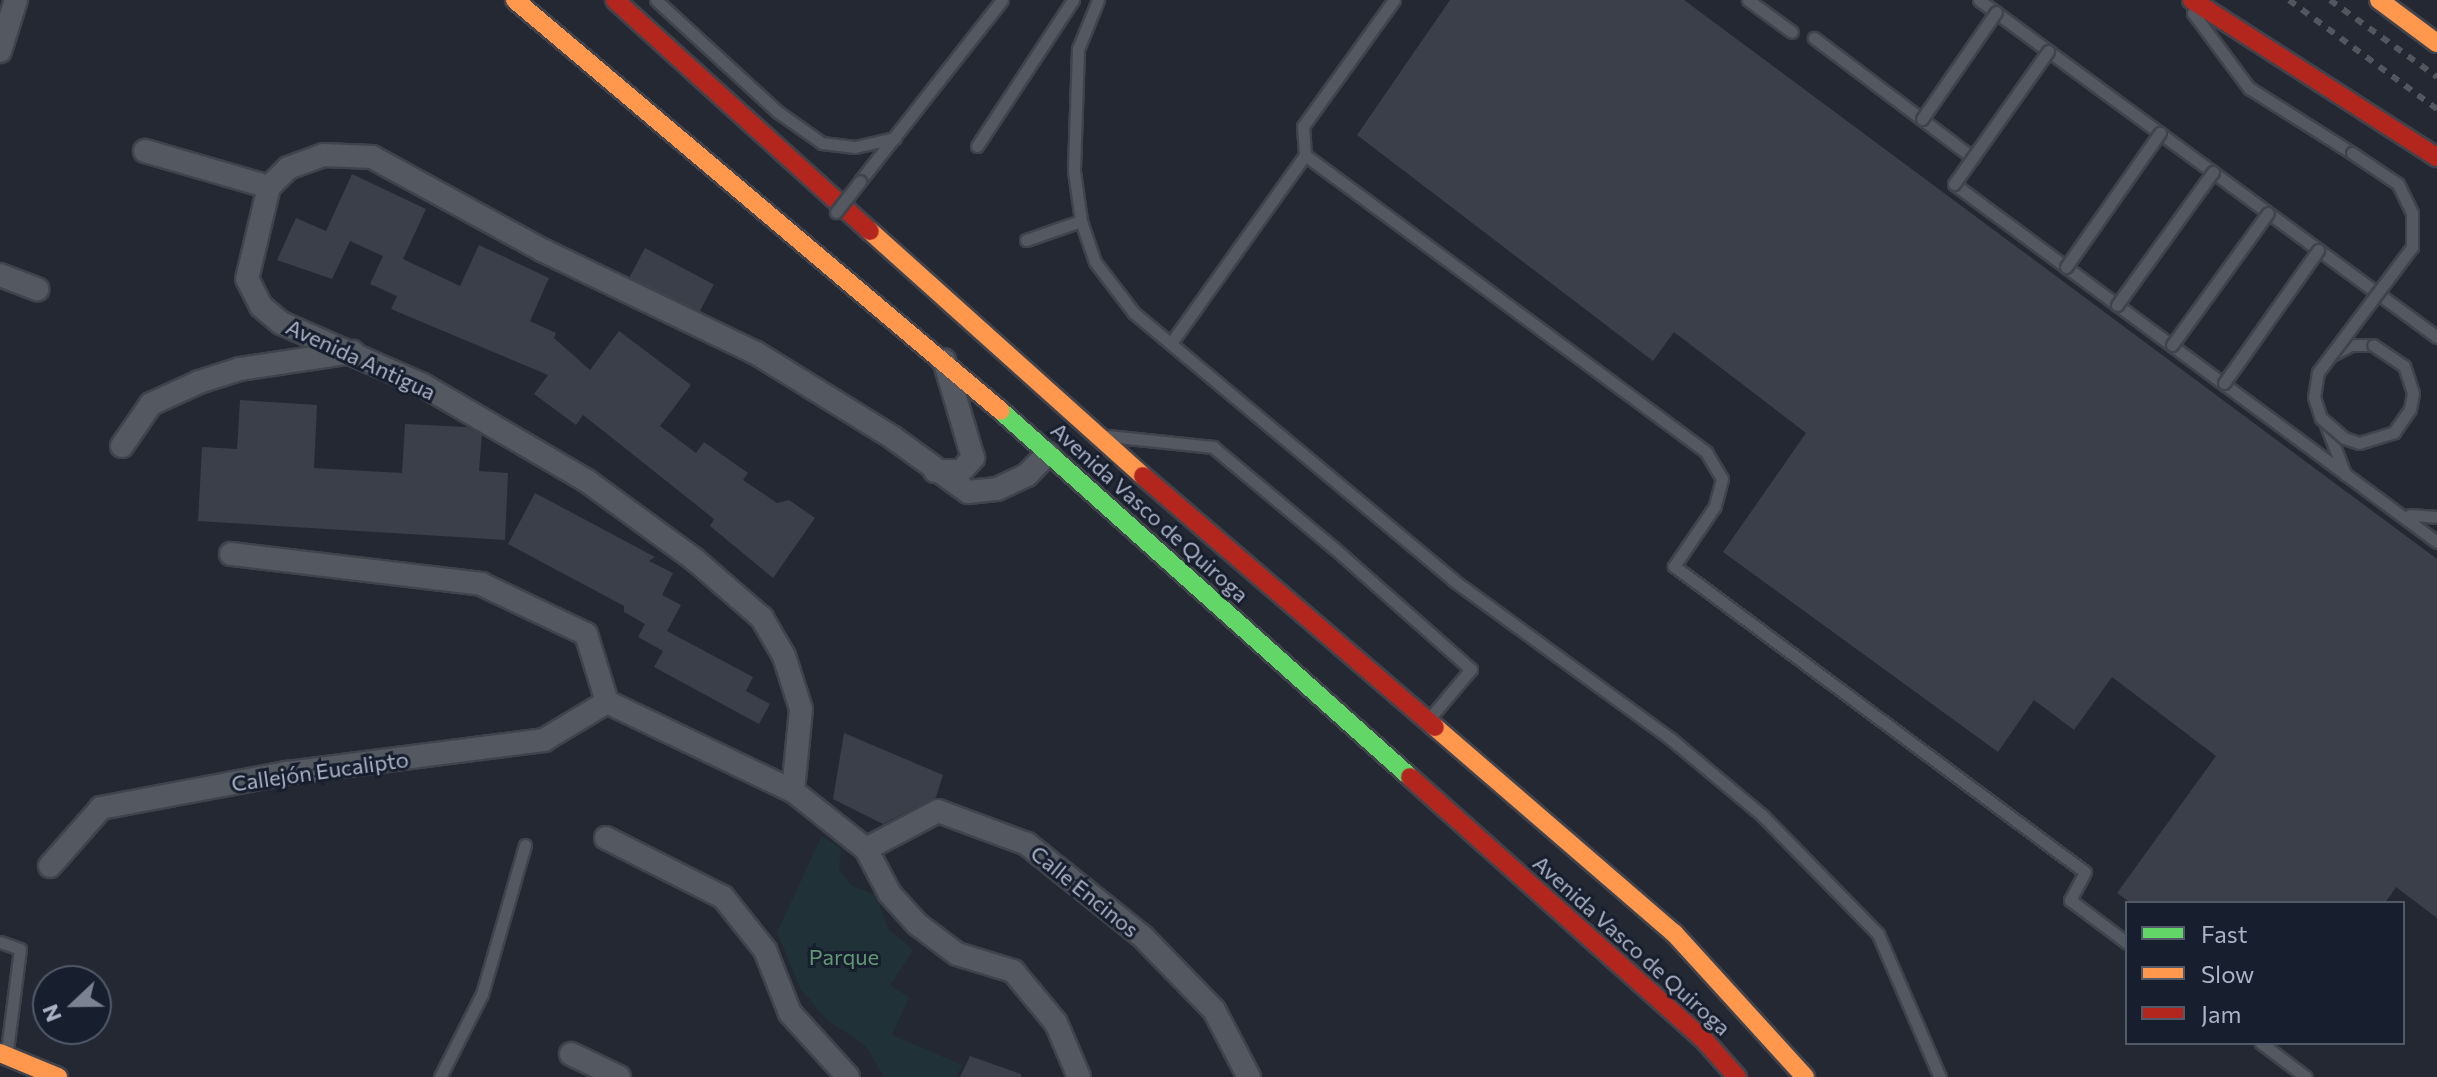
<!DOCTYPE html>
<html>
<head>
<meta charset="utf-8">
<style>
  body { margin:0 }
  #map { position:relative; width:2437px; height:1077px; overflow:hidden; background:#232832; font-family:Commissioner,sans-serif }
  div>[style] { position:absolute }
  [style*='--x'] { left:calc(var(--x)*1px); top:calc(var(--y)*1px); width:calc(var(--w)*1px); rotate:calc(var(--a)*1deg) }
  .green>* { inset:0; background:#203238 }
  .building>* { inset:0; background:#3b3f49; transform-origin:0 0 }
  .roads { filter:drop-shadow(2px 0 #40434c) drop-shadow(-2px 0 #40434c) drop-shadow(0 2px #40434c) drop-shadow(0 -2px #40434c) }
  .lane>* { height:11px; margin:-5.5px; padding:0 5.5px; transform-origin:5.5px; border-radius:5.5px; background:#535861 }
  .street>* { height:22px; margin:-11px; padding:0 11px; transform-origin:11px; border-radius:11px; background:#535861 }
  .fast>* { height:18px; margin:-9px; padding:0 9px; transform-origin:9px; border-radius:9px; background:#63d668 }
  .slow>* { height:18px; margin:-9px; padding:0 9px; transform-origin:9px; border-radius:9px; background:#ff974d }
  .jam>* { height:18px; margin:-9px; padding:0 9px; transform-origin:9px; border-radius:9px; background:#b3261e }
  .rail>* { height:6px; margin-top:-3px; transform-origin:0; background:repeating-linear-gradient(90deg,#52565e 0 8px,transparent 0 16px) }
  .bridges { filter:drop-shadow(2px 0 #40434c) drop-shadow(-2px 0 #40434c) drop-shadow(0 2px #40434c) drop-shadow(0 -2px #40434c) }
  .lane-bridge>* { height:11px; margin:-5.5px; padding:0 5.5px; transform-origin:5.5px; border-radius:5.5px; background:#535861 }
  span { translate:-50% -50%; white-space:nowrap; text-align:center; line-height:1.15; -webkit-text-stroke:6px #171e2d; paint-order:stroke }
  .street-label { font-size:22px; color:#abb3c6 }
  .park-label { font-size:22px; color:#609872 }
  .legend { position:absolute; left:2125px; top:901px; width:280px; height:144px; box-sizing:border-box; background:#171e2d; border:2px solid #525a6a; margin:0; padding:10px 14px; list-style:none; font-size:24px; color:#abb3c6 }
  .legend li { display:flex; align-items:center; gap:16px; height:40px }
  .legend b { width:40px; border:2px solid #525a6a }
  .north { position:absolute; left:32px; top:965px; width:80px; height:80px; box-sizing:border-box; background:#171e2d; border:2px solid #525a6a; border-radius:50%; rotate:248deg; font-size:22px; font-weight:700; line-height:32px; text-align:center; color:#abb3c6 }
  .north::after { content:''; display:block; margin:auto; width:28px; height:36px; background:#7b8292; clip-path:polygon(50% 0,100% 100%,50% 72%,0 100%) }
</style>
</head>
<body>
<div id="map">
  <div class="green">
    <i style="clip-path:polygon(822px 836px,841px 848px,839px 868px,850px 885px,876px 895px,888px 929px,913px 950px,890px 985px,909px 997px,892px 1035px,962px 1065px,956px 1077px,884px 1077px,866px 1046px,826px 1019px,800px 988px,777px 932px)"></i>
  </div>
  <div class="building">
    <i style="clip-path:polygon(1450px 0,1684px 0,2437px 559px,2437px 918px,2396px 887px,2385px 903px,2131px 903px,2117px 893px,2216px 756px,2112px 677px,2074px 730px,2034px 700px,1998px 752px,1723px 552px,1806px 433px,1674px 332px,1653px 361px,1357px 135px)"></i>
    <i style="clip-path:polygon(352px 174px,426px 209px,403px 259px,460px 286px,479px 245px,549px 278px,530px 321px,556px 333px,554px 338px,590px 370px,619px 331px,691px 385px,660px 426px,696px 453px,704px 442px,748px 473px,743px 480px,777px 503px,789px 500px,815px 518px,773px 578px,710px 526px,714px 519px,616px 441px,583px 415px,576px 425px,534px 394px,548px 375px,391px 309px,397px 296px,370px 284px,383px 256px,350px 241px,332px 279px,277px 260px,296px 218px,326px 231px)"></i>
    <i style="left:645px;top:248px;width:78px;height:33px;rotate:28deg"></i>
    <i style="clip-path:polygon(240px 400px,317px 405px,314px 468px,402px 473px,405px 424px,467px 427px,482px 435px,479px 471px,508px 473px,505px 540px,198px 521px,202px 447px,237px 449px)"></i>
    <i style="clip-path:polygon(535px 493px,655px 557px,649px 561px,673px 573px,662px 595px,681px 605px,667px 631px,753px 677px,746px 691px,770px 704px,759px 724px,654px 667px,663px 651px,638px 637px,645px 624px,624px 612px,624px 606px,508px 544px)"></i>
    <i style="clip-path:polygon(844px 733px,943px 775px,936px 797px,883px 824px,833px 799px)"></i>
    <i style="clip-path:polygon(970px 1056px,1021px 1074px,1021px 1077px,960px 1077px)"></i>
  </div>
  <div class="roads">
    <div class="lane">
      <i style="--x:656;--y:0;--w:166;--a:42.6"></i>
      <i style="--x:778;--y:112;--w:54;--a:35.2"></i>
      <i style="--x:822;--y:143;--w:33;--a:7"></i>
      <i style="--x:855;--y:147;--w:41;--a:-12.7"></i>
      <i style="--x:1098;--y:0;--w:53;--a:112.2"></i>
      <i style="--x:1078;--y:49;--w:122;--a:91.9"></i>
      <i style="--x:1074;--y:171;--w:50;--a:82"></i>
      <i style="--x:1081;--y:221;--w:43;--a:71.1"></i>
      <i style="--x:1095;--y:262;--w:64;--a:52.6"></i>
      <i style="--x:1134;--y:313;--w:416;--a:39.9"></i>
      <i style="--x:1453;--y:580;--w:270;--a:36.1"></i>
      <i style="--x:1671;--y:739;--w:119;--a:39.9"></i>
      <i style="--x:1762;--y:815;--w:166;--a:45.7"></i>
      <i style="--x:1878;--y:934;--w:156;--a:66.6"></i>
      <i style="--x:1394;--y:0;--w:155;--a:125.8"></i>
      <i style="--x:1303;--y:126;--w:29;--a:86"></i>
      <i style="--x:1305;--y:155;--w:499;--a:36.5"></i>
      <i style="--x:1706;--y:452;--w:31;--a:59"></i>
      <i style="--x:1722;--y:479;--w:28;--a:105"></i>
      <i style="--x:1715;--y:506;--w:73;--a:124.3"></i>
      <i style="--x:1674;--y:566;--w:512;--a:36.67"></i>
      <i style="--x:2085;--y:872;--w:32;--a:118"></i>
      <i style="--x:2070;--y:900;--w:71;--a:37"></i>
      <i style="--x:1748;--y:0;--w:54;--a:36"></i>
      <i style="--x:1979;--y:0;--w:569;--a:36.35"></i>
      <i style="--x:2193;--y:13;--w:94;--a:53.3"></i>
      <i style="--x:2249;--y:88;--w:122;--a:32.3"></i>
      <i style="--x:1814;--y:38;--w:199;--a:37"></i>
      <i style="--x:977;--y:146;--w:175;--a:-56.7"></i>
      <i style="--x:860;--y:181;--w:230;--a:-51.9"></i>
      <i style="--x:1954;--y:184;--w:601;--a:36.55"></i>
      <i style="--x:1026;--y:240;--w:58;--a:-19.1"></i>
      <i style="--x:1171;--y:343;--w:231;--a:-54.5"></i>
      <i style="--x:2332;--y:355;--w:21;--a:-28"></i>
      <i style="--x:2351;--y:345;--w:22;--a:0"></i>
      <i style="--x:2326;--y:425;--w:53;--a:68.8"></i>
      <i style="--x:1108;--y:436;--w:106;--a:6"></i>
      <i style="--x:1213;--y:447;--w:158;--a:39.9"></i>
      <i style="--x:1334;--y:548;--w:183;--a:41.5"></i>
      <i style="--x:1471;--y:669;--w:65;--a:130"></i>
      <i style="--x:2410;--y:515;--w:27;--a:4"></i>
      <i style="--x:0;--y:942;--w:21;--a:19"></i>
      <i style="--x:20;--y:949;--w:103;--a:97.3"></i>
      <i style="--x:2261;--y:1043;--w:56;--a:37.1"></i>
      <i style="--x:440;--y:1077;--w:93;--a:-63.2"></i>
      <i style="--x:482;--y:994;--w:155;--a:-73.9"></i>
    </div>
    <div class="street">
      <i style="--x:0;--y:51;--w:53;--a:-72.6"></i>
      <i style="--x:145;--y:151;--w:129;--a:16.2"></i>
      <i style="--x:0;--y:275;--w:40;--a:21"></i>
      <i style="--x:122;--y:446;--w:51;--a:-55.4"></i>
      <i style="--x:151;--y:404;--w:53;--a:-24.6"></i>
      <i style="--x:199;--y:382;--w:43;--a:-17.6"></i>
      <i style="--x:240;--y:369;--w:114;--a:-8.6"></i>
      <i style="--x:935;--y:471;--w:26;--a:0"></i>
      <i style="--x:961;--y:471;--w:18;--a:-47"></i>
      <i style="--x:973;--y:458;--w:102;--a:-106.5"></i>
      <i style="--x:231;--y:554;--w:252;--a:6.8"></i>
      <i style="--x:481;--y:584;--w:116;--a:25.5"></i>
      <i style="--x:586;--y:634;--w:71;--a:72.8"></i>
      <i style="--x:607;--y:702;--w:206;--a:25.6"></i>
      <i style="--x:793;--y:791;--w:93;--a:38.5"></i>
      <i style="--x:866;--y:849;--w:51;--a:61.9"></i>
      <i style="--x:890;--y:894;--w:40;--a:48"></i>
      <i style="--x:917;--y:924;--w:50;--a:36.9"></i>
      <i style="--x:957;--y:954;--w:59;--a:16.9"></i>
      <i style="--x:1013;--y:971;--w:67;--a:50.4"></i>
      <i style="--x:1056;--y:1023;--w:59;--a:66.9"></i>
      <i style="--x:793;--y:791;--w:82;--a:-84.4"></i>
      <i style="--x:801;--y:709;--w:56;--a:-107.8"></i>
      <i style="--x:784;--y:656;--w:44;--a:-120.1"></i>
      <i style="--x:762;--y:618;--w:89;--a:-139.1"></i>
      <i style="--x:695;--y:560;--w:134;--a:-143.8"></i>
      <i style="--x:587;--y:481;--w:190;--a:-149.7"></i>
      <i style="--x:423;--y:385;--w:155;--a:-156.4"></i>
      <i style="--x:281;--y:323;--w:26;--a:-140"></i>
      <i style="--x:261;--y:306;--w:30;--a:-117"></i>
      <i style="--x:247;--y:279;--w:95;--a:-76.6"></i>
      <i style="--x:269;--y:187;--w:27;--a:-45"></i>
      <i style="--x:288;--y:168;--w:37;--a:-20"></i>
      <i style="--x:323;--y:155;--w:49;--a:2.3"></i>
      <i style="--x:372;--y:157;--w:194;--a:28.7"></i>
      <i style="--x:542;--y:250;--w:237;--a:25.7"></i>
      <i style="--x:756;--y:353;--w:160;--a:31.7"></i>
      <i style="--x:892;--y:437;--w:94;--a:35.9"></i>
      <i style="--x:968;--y:492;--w:29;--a:-6"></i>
      <i style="--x:997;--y:489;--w:33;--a:-25"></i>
      <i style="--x:1027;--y:475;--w:30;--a:-46"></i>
      <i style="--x:606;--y:838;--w:131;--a:26.8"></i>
      <i style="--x:723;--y:897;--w:68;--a:51.6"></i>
      <i style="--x:765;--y:950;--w:68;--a:68.4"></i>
      <i style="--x:790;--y:1013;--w:86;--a:47.8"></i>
      <i style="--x:866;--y:849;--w:81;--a:-27.8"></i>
      <i style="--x:938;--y:811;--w:95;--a:20.3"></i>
      <i style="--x:1027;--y:844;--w:147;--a:38.7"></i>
      <i style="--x:1142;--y:936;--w:103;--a:45.8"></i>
      <i style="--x:1214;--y:1010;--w:76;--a:62.4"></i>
      <i style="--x:50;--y:866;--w:77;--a:-48.7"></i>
      <i style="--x:101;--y:808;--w:189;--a:-10.7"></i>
      <i style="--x:287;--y:773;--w:259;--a:-7.3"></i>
      <i style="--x:544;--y:740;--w:74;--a:-31.1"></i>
      <i style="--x:571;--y:1054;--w:53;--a:25.6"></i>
    </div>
    <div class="fast">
      <i style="--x:1001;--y:411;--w:549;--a:41.82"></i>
    </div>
    <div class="slow">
      <i style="--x:515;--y:0;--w:636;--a:40.22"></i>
      <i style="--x:2379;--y:0;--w:72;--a:36.6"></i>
      <i style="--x:870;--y:231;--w:367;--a:41.9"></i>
      <i style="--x:1435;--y:727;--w:316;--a:40.8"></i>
      <i style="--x:1674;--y:933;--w:195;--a:47.7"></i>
      <i style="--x:0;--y:1053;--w:63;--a:22.5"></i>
    </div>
    <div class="jam">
      <i style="--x:615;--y:0;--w:344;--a:42.2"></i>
      <i style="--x:2192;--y:0;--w:291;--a:32.7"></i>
      <i style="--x:1143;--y:476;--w:385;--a:40.7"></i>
      <i style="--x:1410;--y:777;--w:397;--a:41.8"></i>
      <i style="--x:1706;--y:1042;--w:47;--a:48.5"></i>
    </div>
  </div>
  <div class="rail">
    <i style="--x:2289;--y:0;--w:184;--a:36.4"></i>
    <i style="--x:2330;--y:0;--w:132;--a:35.7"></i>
  </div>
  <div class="bridges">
    <div class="lane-bridge">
      <i style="--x:1922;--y:119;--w:130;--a:-55.3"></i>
      <i style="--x:2352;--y:153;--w:55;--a:34"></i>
      <i style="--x:2398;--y:184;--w:32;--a:64"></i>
      <i style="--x:2412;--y:213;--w:34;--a:90"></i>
      <i style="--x:2412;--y:247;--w:156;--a:126.9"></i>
      <i style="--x:2318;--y:372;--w:25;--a:99"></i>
      <i style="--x:2314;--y:397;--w:22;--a:72"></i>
      <i style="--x:2321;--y:418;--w:30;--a:41"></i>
      <i style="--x:2344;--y:438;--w:16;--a:18"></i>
      <i style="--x:2359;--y:443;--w:37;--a:-17"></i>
      <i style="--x:2394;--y:432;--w:28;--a:-55"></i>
      <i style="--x:2410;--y:409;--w:16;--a:-79"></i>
      <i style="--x:2413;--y:393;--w:28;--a:-108"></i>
      <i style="--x:2404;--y:366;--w:37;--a:-146"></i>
      <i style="--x:1954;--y:184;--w:163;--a:-54.7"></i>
      <i style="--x:836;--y:212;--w:39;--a:-52"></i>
      <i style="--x:2066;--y:267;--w:164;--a:-55"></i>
      <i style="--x:2117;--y:305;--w:164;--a:-54.2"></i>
      <i style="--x:2172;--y:345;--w:163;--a:-54"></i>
      <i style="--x:2224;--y:383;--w:163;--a:-54.7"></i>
    </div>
  </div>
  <div class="street-label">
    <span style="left:361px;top:359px;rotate:25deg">Avenida Antigua</span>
    <span style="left:1150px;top:512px;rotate:42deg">Avenida Vasco de Quiroga</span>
    <span style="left:320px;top:771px;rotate:-8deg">Callejón Eucalipto</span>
    <span style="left:1085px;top:891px;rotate:39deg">Calle Encinos</span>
    <span style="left:1632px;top:945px;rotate:42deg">Avenida Vasco de Quiroga</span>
  </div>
  <div class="park-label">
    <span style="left:844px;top:957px">Parque</span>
  </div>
  <ul class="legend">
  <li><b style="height:10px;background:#63d668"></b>Fast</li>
  <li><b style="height:10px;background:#ff974d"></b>Slow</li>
  <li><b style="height:10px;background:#b3261e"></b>Jam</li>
  </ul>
  <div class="north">N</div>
</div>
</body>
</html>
